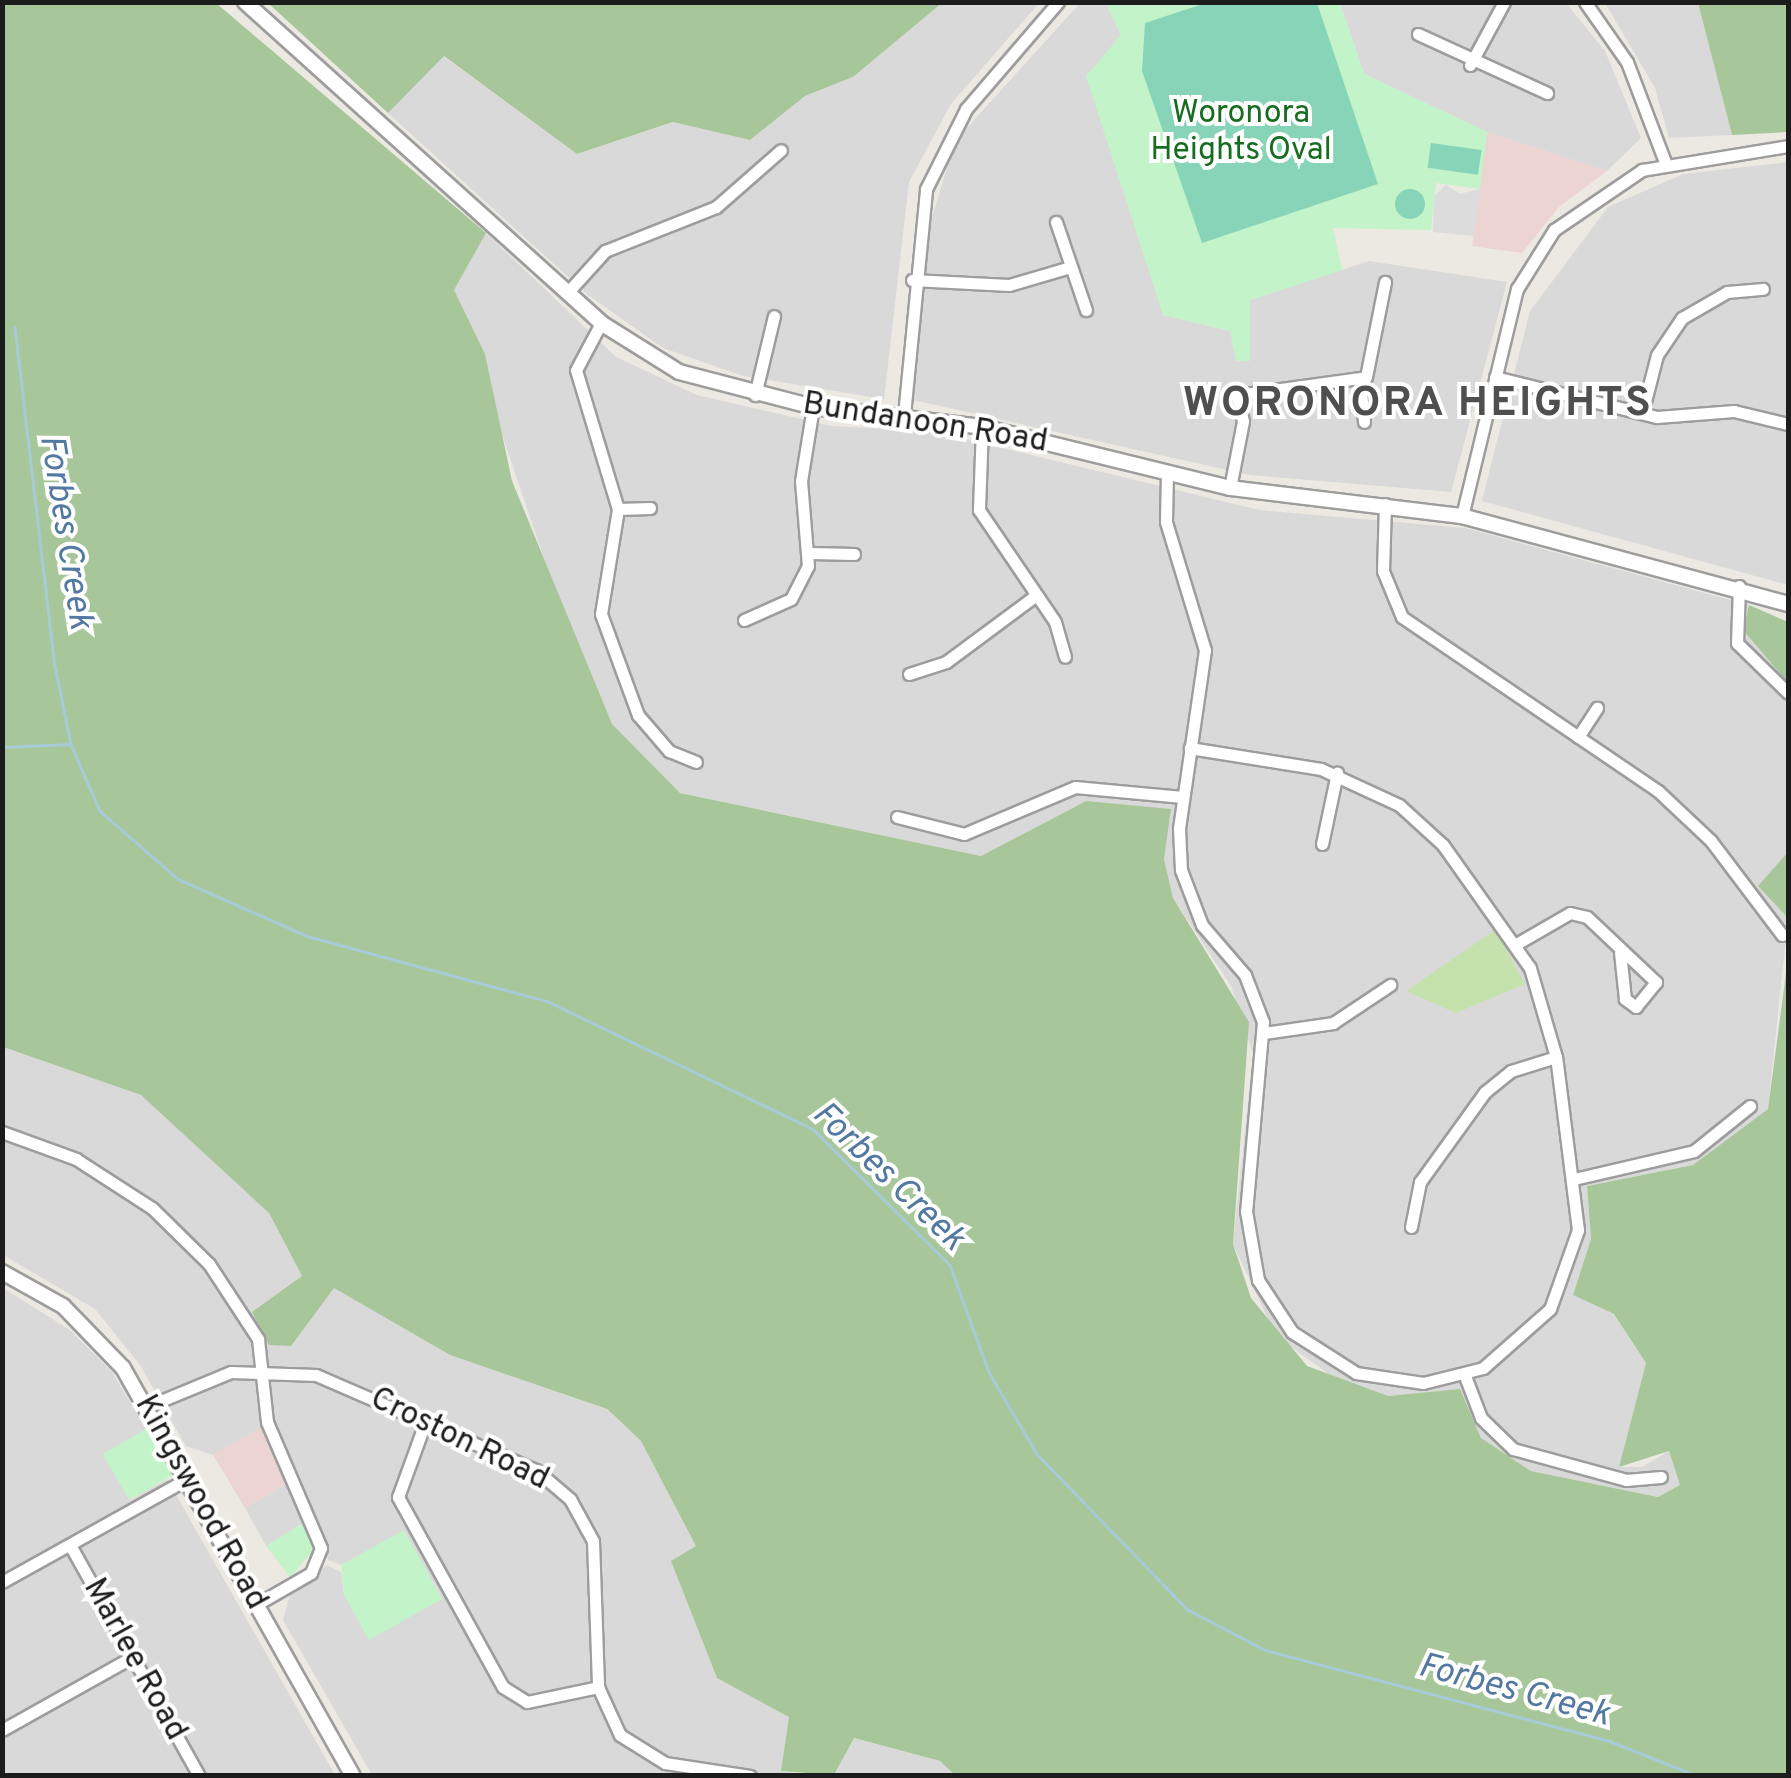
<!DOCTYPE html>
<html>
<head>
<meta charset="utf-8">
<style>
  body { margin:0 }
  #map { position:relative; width:1791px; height:1778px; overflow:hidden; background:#ece9e2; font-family:Overpass,sans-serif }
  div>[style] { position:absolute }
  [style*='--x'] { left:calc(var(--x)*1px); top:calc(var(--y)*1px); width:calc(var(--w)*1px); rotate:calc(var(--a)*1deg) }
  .residential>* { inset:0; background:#dad9d9 }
  .commercial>* { inset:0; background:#ecd4d3 }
  .grass>* { inset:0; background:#c5e2ad }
  .forest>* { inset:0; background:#a7c79b }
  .park>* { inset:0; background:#c3f3c8; transform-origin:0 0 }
  .pitch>* { inset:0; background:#88d4b8; transform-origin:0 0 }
  .round { border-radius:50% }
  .parking>* { inset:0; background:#dcdcdc }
  .stream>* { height:2.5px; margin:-1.25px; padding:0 1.25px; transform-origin:1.25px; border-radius:1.25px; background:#a7cad6 }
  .roads { filter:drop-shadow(2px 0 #9d9d9d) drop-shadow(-2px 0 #9d9d9d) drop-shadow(0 2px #9d9d9d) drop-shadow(0 -2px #9d9d9d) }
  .minor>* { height:11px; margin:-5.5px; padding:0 5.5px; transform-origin:5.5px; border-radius:5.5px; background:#fff }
  .tertiary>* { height:14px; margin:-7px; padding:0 7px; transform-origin:7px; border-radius:7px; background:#fff }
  span { translate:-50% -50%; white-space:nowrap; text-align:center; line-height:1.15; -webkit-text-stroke:8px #fff; paint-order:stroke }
  .park-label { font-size:32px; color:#166d20 }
  .street-label { font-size:32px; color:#1c1c1c }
  .water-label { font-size:35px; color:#5378a1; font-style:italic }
  .district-label { font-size:42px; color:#4f4f4f; font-weight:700; letter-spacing:2.5px }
  .frame { position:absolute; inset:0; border:5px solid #1c1c1c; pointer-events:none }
</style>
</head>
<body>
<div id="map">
  <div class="residential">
    <i style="clip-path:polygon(942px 3px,1039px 3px,951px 104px,909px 182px,884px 399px,743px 376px,663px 348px,588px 295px,388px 113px,443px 56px,577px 154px,674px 122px,750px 140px,805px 96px,853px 77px)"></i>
    <i style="clip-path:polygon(1080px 3px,1106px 3px,1121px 35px,1163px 315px,1230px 331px,1250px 360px,1250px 300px,1369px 261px,1507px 282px,1451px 492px,1250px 475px,913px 400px,922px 251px,955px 141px)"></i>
    <i style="clip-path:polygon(1340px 3px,1566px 3px,1605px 51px,1641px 138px,1607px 171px,1487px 132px,1364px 74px)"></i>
    <i style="clip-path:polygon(1605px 3px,1698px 3px,1732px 135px,1669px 138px,1655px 88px)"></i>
    <i style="clip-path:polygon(1788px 162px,1788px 585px,1482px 501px,1530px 311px,1608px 207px,1683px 174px)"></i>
    <i style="clip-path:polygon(486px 233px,616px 357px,697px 395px,831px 426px,932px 431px,1259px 510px,1465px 528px,1749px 605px,1743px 630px,1788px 683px,1788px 852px,1759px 886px,1788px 918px,1768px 1109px,1693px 1165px,1587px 1186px,1591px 1239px,1573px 1295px,1614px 1314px,1646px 1363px,1619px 1467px,1642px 1467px,1669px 1451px,1680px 1485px,1658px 1497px,1531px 1471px,1481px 1438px,1460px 1390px,1388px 1396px,1341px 1383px,1276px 1336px,1233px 1244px,1253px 1054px,1231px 986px,1173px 898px,1164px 859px,1086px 801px,981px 856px,681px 793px,644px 766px,612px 724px,571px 638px,453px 290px)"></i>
    <i style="clip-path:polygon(3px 1047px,141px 1095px,219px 1159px,269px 1213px,302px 1276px,252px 1312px,291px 1346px,333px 1287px,450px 1355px,606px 1409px,641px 1441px,673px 1492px,790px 1717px,781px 1771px,806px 1775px,372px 1775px,283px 1620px,290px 1595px,327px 1565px,341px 1572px,344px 1595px,442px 1598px,404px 1531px,341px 1565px,328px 1560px,315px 1516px,266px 1546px,245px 1508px,287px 1483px,262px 1428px,213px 1455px,186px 1446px,140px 1365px,95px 1309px,3px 1255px)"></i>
    <i style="clip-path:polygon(3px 1288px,70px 1330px,112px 1372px,146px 1429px,104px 1455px,130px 1500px,167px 1479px,335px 1775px,3px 1776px)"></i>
    <i style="clip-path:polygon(853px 1738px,940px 1761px,956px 1775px,834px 1776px)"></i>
  </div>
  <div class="commercial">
    <i style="clip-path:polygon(1487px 132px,1607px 171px,1559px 207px,1522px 253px,1472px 246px)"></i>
    <i style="clip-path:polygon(262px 1427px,287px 1483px,245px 1508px,213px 1455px)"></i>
  </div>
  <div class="grass">
    <i style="clip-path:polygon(1495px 930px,1525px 984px,1456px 1013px,1406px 991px)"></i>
  </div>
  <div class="forest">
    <i style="clip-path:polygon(3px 2px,216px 3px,486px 233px,454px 290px,485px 354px,512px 481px,612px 724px,680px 793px,981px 856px,1086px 801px,1171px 809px,1164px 859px,1173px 898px,1249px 1022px,1233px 1244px,1251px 1298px,1307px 1366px,1388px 1396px,1460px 1389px,1481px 1438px,1531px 1471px,1658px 1497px,1680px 1485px,1669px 1451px,1619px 1467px,1646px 1363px,1614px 1314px,1573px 1295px,1591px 1239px,1587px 1186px,1693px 1165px,1768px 1109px,1788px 958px,1788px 1775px,956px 1776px,940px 1761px,854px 1738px,834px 1775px,781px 1771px,789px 1717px,717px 1678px,671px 1561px,696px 1546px,641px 1441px,607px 1409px,450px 1355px,334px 1288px,291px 1346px,269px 1345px,252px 1312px,302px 1276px,269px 1213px,141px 1095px,3px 1047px)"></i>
    <i style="clip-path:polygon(268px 3px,942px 3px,853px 77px,805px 96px,750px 140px,673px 122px,577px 154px,444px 56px,388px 113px)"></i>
    <i style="clip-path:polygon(1698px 3px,1788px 3px,1788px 132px,1732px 135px)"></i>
    <i style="clip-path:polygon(1749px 605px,1788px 622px,1788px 683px,1743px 630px)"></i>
    <i style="clip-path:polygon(1788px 852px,1788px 918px,1758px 886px)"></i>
  </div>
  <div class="park">
    <i style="clip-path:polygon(1106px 3px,1340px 3px,1364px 74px,1487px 132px,1480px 189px,1436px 183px,1431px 230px,1333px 228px,1342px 270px,1250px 300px,1250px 361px,1236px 361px,1230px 331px,1163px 315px,1086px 76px,1121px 35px)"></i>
    <i style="left:146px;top:1429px;width:53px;height:50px;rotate:60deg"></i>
    <i style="clip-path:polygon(305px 1522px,315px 1549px,290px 1577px,266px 1546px)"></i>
    <i style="clip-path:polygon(404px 1530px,442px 1599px,369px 1640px,344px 1595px,341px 1565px)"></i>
  </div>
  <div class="pitch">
    <i style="clip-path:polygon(1206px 3px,1317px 3px,1378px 184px,1202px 243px,1142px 71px,1145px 23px)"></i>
    <i style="left:1431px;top:143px;width:51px;height:25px;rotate:8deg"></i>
    <i class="round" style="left:1395px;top:189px;width:30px;height:30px"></i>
  </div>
  <div class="parking">
    <i style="clip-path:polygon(1446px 185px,1460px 194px,1480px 189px,1474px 236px,1433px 232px,1434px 196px)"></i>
  </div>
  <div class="stream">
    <i style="--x:15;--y:327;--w:341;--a:83.3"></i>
    <i style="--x:55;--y:666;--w:80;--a:78.4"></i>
    <i style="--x:71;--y:744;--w:73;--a:66.6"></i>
    <i style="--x:100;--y:811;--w:103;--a:41.1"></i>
    <i style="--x:178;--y:879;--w:141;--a:23.8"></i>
    <i style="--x:307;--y:936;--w:249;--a:15.2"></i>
    <i style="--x:547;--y:1001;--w:295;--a:25.7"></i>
    <i style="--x:813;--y:1129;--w:193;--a:44.8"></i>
    <i style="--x:950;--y:1265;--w:114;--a:70"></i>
    <i style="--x:989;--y:1372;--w:95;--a:59.7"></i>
    <i style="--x:1037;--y:1454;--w:216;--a:45.9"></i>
    <i style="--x:1187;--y:1609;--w:88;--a:27.7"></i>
    <i style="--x:1265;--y:1650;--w:359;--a:14.8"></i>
    <i style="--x:1612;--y:1742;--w:92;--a:21.6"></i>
    <i style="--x:2;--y:747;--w:69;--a:-2.5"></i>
  </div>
  <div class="roads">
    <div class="minor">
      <i style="--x:1585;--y:2;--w:73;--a:55"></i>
      <i style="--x:1627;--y:62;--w:107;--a:69.2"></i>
      <i style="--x:1418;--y:34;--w:142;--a:24.6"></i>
      <i style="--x:1470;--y:65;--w:72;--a:-61.6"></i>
      <i style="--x:1056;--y:222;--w:93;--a:71.2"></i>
      <i style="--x:912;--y:280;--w:97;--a:3"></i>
      <i style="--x:1009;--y:285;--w:64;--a:-16.4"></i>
      <i style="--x:567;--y:293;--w:57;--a:-47.9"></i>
      <i style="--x:605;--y:251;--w:119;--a:-21.6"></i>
      <i style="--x:716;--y:207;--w:86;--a:-41.2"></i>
      <i style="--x:601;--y:323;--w:53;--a:118"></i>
      <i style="--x:576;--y:370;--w:145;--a:73.2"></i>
      <i style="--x:618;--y:509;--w:106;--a:99.2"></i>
      <i style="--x:601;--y:614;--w:108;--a:69.9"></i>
      <i style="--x:638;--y:715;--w:48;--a:49.3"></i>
      <i style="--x:669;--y:751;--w:29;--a:22"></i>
      <i style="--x:1495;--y:377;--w:167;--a:13.9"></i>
      <i style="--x:1657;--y:417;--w:77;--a:-4.5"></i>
      <i style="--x:1734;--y:411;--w:56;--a:13.5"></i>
      <i style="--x:1360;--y:381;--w:41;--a:84.4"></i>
      <i style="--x:755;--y:395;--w:81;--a:-76.5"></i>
      <i style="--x:1237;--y:395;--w:130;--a:-7.9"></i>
      <i style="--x:1366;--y:377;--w:97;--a:-78.7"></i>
      <i style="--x:1642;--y:413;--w:60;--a:-75.5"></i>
      <i style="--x:1657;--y:355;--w:45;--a:-56"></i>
      <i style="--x:1682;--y:318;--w:52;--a:-30"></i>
      <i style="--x:1727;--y:292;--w:36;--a:-5"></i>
      <i style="--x:904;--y:415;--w:227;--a:-84.4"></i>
      <i style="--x:926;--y:189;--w:89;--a:-63.4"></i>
      <i style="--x:966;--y:109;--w:141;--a:-49.3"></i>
      <i style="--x:982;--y:427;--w:83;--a:92.1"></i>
      <i style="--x:979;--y:510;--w:135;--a:55.8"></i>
      <i style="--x:1055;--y:622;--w:36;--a:74"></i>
      <i style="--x:1167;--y:473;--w:49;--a:91.2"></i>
      <i style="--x:1166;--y:522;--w:134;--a:73.1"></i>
      <i style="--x:1205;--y:650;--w:180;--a:98.3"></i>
      <i style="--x:1179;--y:828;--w:42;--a:87.3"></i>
      <i style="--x:1181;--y:870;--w:59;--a:69.1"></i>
      <i style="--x:1202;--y:925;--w:66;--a:49.3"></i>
      <i style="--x:1245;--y:975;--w:50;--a:69"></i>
      <i style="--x:1263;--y:1022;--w:190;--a:95.1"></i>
      <i style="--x:1246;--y:1211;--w:70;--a:80.1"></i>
      <i style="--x:1258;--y:1280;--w:62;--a:56.8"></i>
      <i style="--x:1292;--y:1332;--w:76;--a:32.6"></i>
      <i style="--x:1356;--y:1373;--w:68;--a:8.5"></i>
      <i style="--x:1423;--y:1383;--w:62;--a:-14"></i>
      <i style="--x:1483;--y:1368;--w:89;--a:-41.4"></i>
      <i style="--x:1550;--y:1309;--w:84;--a:-70.5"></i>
      <i style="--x:1578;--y:1230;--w:174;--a:-97.2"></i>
      <i style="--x:1556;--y:1057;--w:93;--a:-106.3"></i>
      <i style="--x:1530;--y:968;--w:151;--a:-125.3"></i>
      <i style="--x:1443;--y:845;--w:59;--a:-137.7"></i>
      <i style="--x:1399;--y:805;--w:86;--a:-155.2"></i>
      <i style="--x:1321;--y:769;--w:133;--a:-170.9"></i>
      <i style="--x:1230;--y:488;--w:68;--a:-79"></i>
      <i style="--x:1243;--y:421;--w:33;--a:-104"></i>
      <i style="--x:1385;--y:504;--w:67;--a:91.7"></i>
      <i style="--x:1383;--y:571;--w:50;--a:67.6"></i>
      <i style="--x:1402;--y:617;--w:310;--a:34.2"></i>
      <i style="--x:1658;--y:791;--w:73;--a:43.3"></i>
      <i style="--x:1711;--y:841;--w:118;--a:52.9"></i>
      <i style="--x:618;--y:509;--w:32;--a:-2"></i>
      <i style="--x:1462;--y:516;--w:234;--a:-76.4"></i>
      <i style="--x:1517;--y:289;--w:70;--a:-57.9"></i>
      <i style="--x:1554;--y:230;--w:107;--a:-34.3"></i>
      <i style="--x:1642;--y:170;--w:148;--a:-9.3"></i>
      <i style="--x:811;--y:553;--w:43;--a:1.3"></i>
      <i style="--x:1739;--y:586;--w:57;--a:92"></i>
      <i style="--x:1737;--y:643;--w:71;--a:44.4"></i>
      <i style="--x:744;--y:620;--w:51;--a:-24.1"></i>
      <i style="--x:791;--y:599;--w:37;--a:-63"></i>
      <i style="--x:808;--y:566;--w:85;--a:-94.7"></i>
      <i style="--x:801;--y:481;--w:75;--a:-80.8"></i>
      <i style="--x:909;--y:674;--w:39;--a:-18"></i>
      <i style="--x:946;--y:662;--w:111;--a:-36.6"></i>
      <i style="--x:1578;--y:737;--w:35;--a:-57"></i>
      <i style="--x:897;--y:817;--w:69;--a:14.2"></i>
      <i style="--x:964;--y:834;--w:121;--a:-22.9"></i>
      <i style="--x:1075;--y:787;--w:108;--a:5.3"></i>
      <i style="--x:1322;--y:844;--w:73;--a:-78.1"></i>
      <i style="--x:1518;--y:943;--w:60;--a:-30"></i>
      <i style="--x:1570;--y:913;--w:17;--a:13"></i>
      <i style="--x:1587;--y:917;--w:95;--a:43.3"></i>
      <i style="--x:1656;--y:982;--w:32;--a:129"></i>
      <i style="--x:1636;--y:1007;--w:14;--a:-144"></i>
      <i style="--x:1625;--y:999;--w:47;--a:-96.1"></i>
      <i style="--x:1264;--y:1033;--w:70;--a:-8.2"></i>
      <i style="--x:1333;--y:1023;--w:69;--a:-33.7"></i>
      <i style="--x:2;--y:1132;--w:79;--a:20"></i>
      <i style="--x:76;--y:1159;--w:90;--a:32.8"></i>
      <i style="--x:152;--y:1208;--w:80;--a:44.5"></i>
      <i style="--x:209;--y:1264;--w:90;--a:56.8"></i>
      <i style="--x:258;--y:1339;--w:83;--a:83.8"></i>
      <i style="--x:267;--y:1422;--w:137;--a:66.8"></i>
      <i style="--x:321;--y:1548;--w:27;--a:112"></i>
      <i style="--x:311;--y:1573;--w:62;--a:150.1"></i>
      <i style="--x:1574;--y:1179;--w:123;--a:-13.1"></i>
      <i style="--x:1694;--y:1151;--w:72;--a:-38.8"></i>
      <i style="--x:1411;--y:1227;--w:46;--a:-78.7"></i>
      <i style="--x:1420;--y:1182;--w:111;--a:-54.2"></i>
      <i style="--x:1485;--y:1092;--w:33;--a:-39"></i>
      <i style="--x:1511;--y:1071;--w:47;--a:-17.3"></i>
      <i style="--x:1465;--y:1376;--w:45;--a:69.1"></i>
      <i style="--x:1481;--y:1418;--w:45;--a:44.1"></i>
      <i style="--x:1513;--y:1449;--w:117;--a:15.3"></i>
      <i style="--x:1626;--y:1480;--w:35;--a:-5"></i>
      <i style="--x:146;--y:1407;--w:92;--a:-22.4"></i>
      <i style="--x:231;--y:1372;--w:85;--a:2"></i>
      <i style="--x:316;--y:1375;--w:240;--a:23.4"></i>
      <i style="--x:536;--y:1470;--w:45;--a:40.5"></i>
      <i style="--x:570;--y:1499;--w:48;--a:61.3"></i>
      <i style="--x:593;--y:1541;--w:146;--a:88"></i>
      <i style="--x:598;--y:1687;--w:53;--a:65.4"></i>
      <i style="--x:620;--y:1735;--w:53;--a:31.9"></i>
      <i style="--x:665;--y:1763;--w:86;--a:8.7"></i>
      <i style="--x:426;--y:1420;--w:82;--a:110"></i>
      <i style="--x:398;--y:1497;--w:217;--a:61.1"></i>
      <i style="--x:503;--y:1687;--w:28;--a:32"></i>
      <i style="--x:527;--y:1702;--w:73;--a:-11.9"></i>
      <i style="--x:70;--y:1545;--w:265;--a:60.8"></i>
      <i style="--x:2;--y:1582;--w:212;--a:-29.1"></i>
      <i style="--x:2;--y:1730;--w:149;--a:-29.3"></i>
    </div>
    <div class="tertiary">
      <i style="--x:245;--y:2;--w:479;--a:42"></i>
      <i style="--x:601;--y:323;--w:92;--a:32.1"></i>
      <i style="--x:679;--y:372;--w:138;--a:14.6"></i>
      <i style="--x:813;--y:407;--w:170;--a:6.7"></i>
      <i style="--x:982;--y:427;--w:255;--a:13.8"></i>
      <i style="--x:1230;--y:488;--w:234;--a:6.9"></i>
      <i style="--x:1462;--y:516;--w:338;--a:15.1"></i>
      <i style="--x:2;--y:1272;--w:70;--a:29.1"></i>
      <i style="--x:63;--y:1306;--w:86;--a:45.9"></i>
      <i style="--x:123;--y:1368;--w:468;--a:60.6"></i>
    </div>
  </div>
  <div class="park-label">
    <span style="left:1241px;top:133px">Woronora<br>Heights Oval</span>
  </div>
  <div class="street-label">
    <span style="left:925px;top:424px;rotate:9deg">Bundanoon Road</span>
    <span style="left:459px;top:1440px;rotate:26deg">Croston Road</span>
    <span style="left:200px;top:1503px;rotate:61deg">Kingswood Road</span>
    <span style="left:134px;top:1660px;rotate:61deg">Marlee Road</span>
  </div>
  <div class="water-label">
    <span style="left:65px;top:532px;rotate:81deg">Forbes Creek</span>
    <span style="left:888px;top:1177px;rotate:44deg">Forbes Creek</span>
    <span style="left:1514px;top:1691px;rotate:15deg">Forbes Creek</span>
  </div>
  <div class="district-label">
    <span style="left:1418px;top:405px">WORONORA HEIGHTS</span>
  </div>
  <div class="frame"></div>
</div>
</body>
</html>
